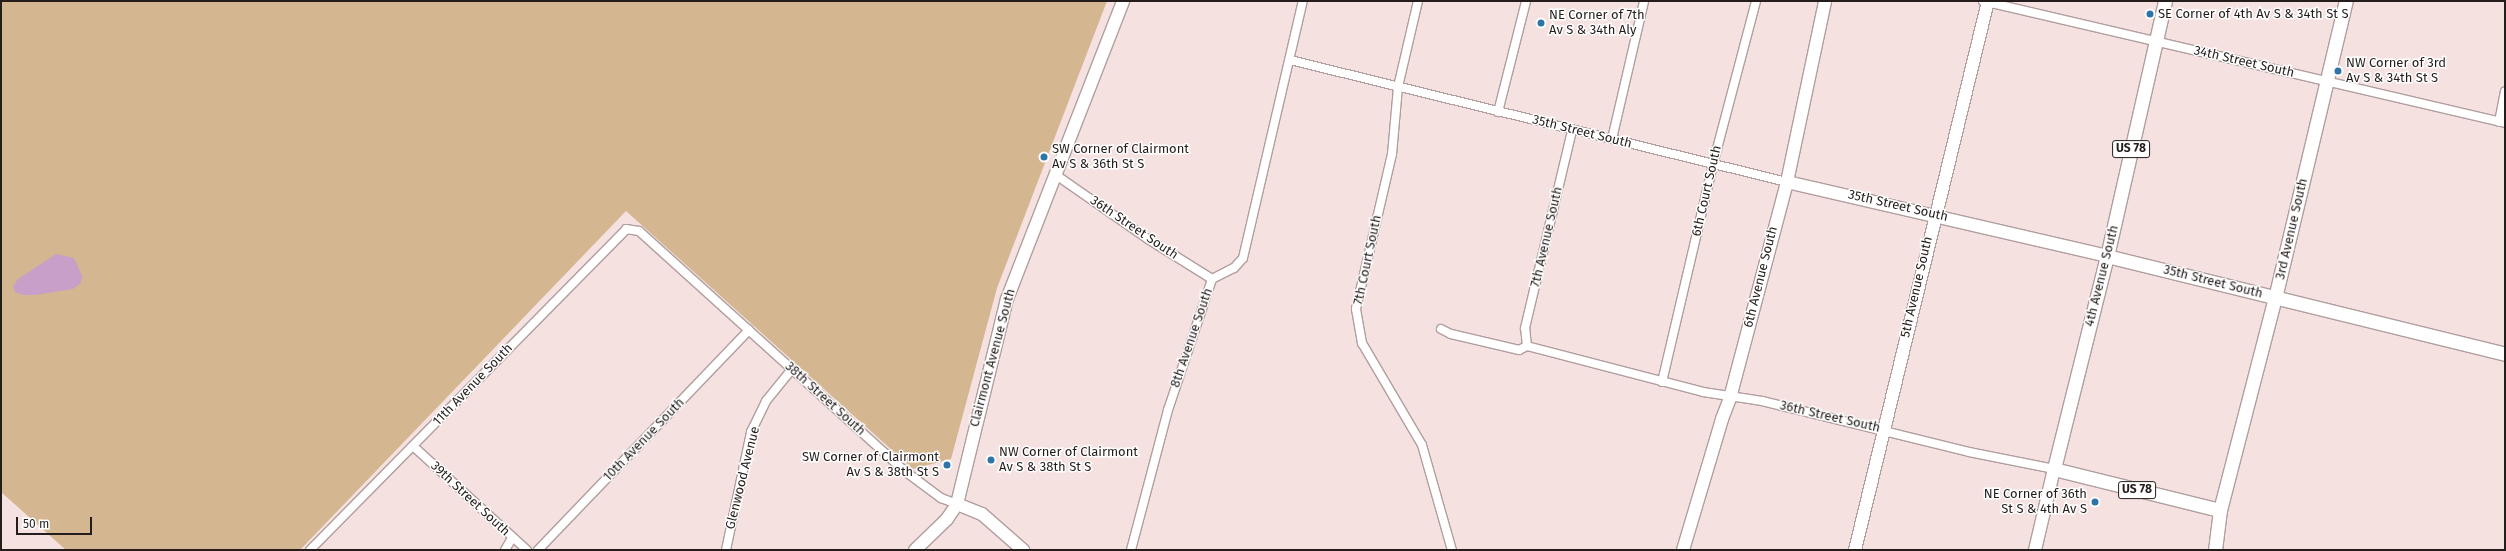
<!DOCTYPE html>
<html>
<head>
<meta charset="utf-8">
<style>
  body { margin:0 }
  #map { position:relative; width:2506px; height:551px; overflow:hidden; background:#f5e1e0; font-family:"Fira Sans",sans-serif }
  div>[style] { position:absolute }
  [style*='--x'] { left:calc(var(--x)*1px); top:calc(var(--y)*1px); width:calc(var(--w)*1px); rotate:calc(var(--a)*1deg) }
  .green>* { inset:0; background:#d4b690 }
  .water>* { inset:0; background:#c79fc9 }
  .roads { filter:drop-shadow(1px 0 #b19e9e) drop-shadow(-1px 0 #b19e9e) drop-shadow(0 1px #b19e9e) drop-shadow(0 -1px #b19e9e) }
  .street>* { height:8px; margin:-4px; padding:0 4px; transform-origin:4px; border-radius:4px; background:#fff }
  .secondary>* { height:12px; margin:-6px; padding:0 6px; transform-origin:6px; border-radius:6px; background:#fff }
  .primary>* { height:13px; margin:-6.5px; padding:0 6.5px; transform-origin:6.5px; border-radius:6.5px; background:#fff }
  .dots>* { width:11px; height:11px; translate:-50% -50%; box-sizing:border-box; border:2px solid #fff; border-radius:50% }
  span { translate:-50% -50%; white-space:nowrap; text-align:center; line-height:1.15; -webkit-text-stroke:3px #fff; paint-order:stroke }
  .shield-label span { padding:1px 3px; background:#fff; border:1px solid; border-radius:3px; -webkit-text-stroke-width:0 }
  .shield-label { font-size:12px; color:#241d1c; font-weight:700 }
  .poi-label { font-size:13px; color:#241d1c }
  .left { translate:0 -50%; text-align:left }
  .right { translate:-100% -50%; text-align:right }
  .street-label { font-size:13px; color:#241d1c }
  .frame { position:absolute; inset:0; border:2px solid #241d1c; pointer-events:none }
  .scale { position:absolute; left:16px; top:517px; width:76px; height:18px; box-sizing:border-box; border:2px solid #241d1c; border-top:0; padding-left:5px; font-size:12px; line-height:14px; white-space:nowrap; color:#241d1c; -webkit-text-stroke:3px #fff; paint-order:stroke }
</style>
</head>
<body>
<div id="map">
  <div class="green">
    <i style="clip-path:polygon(1px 1px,1107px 1px,997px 288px,951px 459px,913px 469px,626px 211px,300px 550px,66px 550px,1px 492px)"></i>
  </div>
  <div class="water">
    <i style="clip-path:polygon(56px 254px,74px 258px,82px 276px,81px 283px,73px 289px,35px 295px,23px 295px,15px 292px,13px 287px,18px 279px)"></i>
  </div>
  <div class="roads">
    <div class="street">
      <i style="--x:1418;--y:1;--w:88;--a:103.1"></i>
      <i style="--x:1398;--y:87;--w:67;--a:95.1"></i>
      <i style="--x:1392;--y:154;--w:159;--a:103.1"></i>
      <i style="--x:1356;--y:309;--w:35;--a:80"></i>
      <i style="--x:1362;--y:343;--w:118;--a:59.5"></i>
      <i style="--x:1422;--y:445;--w:109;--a:74.1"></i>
      <i style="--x:1983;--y:1;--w:536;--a:13.15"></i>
      <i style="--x:1290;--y:60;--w:512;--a:13.79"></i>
      <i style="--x:1498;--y:112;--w:114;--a:-75.8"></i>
      <i style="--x:2499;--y:122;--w:31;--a:-79"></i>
      <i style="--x:1612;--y:139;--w:142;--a:-76.9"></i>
      <i style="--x:1056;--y:175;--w:112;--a:34.8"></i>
      <i style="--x:1148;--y:239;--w:75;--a:32"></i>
      <i style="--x:1441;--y:329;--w:11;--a:27"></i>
      <i style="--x:1451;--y:334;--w:70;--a:13.2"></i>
      <i style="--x:1519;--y:350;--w:9;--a:-27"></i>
      <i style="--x:1527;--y:346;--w:182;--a:14.6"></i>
      <i style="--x:1703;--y:392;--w:60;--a:8.7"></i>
      <i style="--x:1762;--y:401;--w:213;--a:13.8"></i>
      <i style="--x:1969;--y:452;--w:87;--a:11.3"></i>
      <i style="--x:1527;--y:346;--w:18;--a:-96"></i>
      <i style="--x:1525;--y:328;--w:204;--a:-76.6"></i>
      <i style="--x:1662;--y:382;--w:224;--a:-76.8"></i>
      <i style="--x:1713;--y:164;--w:169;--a:-75.2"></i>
      <i style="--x:413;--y:446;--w:154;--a:42.4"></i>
      <i style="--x:310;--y:550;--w:450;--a:-45.4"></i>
      <i style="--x:626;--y:229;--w:13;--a:9"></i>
      <i style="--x:639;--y:231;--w:355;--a:42.1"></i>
      <i style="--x:902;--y:469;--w:49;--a:36.6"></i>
      <i style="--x:941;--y:498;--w:17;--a:21"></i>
      <i style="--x:505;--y:550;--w:14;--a:-60"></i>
      <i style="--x:538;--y:550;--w:305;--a:-46.2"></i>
      <i style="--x:726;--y:550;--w:121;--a:-78"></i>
      <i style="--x:751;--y:432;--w:34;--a:-64"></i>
      <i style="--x:766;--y:401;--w:41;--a:-50.9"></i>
      <i style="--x:1131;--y:550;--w:145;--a:-75.2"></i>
      <i style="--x:1168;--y:410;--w:138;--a:-71.4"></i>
      <i style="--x:1212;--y:279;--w:25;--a:-27"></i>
      <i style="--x:1234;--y:268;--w:13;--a:-48"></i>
      <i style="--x:1243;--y:258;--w:264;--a:-76.9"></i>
    </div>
    <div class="secondary">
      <i style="--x:1787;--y:182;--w:328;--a:13"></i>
      <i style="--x:957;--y:504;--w:27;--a:22"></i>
      <i style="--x:982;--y:514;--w:55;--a:41.3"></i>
      <i style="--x:915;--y:550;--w:45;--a:-44.1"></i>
      <i style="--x:947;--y:519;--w:18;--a:-56"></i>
      <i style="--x:957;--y:504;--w:211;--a:-76.3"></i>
      <i style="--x:1007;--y:299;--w:320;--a:-68.7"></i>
      <i style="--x:1683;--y:550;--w:137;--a:-73.4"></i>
      <i style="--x:1722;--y:419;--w:22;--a:-69"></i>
      <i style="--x:1730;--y:398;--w:223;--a:-75.2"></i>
      <i style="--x:1787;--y:182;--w:185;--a:-78.1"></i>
      <i style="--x:1855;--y:550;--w:565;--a:-76.38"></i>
      <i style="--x:2035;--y:550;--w:83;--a:-76.8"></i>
    </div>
    <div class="primary">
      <i style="--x:2165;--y:1;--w:262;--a:102.8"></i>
      <i style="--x:2107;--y:256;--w:219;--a:104"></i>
      <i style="--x:2054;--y:469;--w:171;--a:13.9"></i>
      <i style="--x:2107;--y:256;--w:410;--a:13.8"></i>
      <i style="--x:2215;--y:550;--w:40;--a:-82.9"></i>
      <i style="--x:2220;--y:510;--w:219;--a:-75.5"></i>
      <i style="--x:2275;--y:298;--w:305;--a:-76.6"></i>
    </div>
  </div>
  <div class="dots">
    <i style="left:2150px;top:14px;background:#2d75a9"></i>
    <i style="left:1541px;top:23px;background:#2d75a9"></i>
    <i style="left:2338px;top:71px;background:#2d75a9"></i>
    <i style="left:1044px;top:157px;background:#2d75a9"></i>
    <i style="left:991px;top:460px;background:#2d75a9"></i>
    <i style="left:947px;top:465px;background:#2d75a9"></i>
    <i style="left:2095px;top:502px;background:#2d75a9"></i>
  </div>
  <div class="shield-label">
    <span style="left:2131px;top:149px">US 78</span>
    <span style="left:2137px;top:490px">US 78</span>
  </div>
  <div class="poi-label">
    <span class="left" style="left:2158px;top:14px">SE Corner of 4th Av S &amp; 34th St S</span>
    <span class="left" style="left:1549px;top:23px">NE Corner of 7th<br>Av S &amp; 34th Aly</span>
    <span class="left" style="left:2346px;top:71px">NW Corner of 3rd<br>Av S &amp; 34th St S</span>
    <span class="left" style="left:1052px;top:157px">SW Corner of Clairmont<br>Av S &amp; 36th St S</span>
    <span class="left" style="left:999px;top:460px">NW Corner of Clairmont<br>Av S &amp; 38th St S</span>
    <span class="right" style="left:939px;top:465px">SW Corner of Clairmont<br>Av S &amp; 38th St S</span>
    <span class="right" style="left:2087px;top:502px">NE Corner of 36th<br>St S &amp; 4th Av S</span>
  </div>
  <div class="street-label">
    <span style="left:2244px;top:62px;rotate:13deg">34th Street South</span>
    <span style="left:1582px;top:132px;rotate:14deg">35th Street South</span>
    <span style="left:1707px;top:191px;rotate:-77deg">6th Court South</span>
    <span style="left:1898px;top:206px;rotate:13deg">35th Street South</span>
    <span style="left:1134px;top:228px;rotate:34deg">36th Street South</span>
    <span style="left:2292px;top:229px;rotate:-77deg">3rd Avenue South</span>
    <span style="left:1547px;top:237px;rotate:-77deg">7th Avenue South</span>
    <span style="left:1368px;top:260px;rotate:-78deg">7th Court South</span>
    <span style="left:2102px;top:276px;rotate:-76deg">4th Avenue South</span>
    <span style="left:1761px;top:277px;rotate:-76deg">6th Avenue South</span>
    <span style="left:2213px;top:282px;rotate:14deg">35th Street South</span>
    <span style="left:1917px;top:287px;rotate:-77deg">5th Avenue South</span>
    <span style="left:1192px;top:338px;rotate:-71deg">8th Avenue South</span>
    <span style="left:993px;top:358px;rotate:-75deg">Clairmont Avenue South</span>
    <span style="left:473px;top:385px;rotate:-46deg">11th Avenue South</span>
    <span style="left:825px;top:399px;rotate:42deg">38th Street South</span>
    <span style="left:1830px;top:417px;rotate:13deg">36th Street South</span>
    <span style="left:644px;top:440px;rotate:-46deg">10th Avenue South</span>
    <span style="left:743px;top:478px;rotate:-76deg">Glenwood Avenue</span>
    <span style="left:470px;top:499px;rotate:43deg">39th Street South</span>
  </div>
  <div class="frame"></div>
  <div class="scale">50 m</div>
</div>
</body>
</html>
